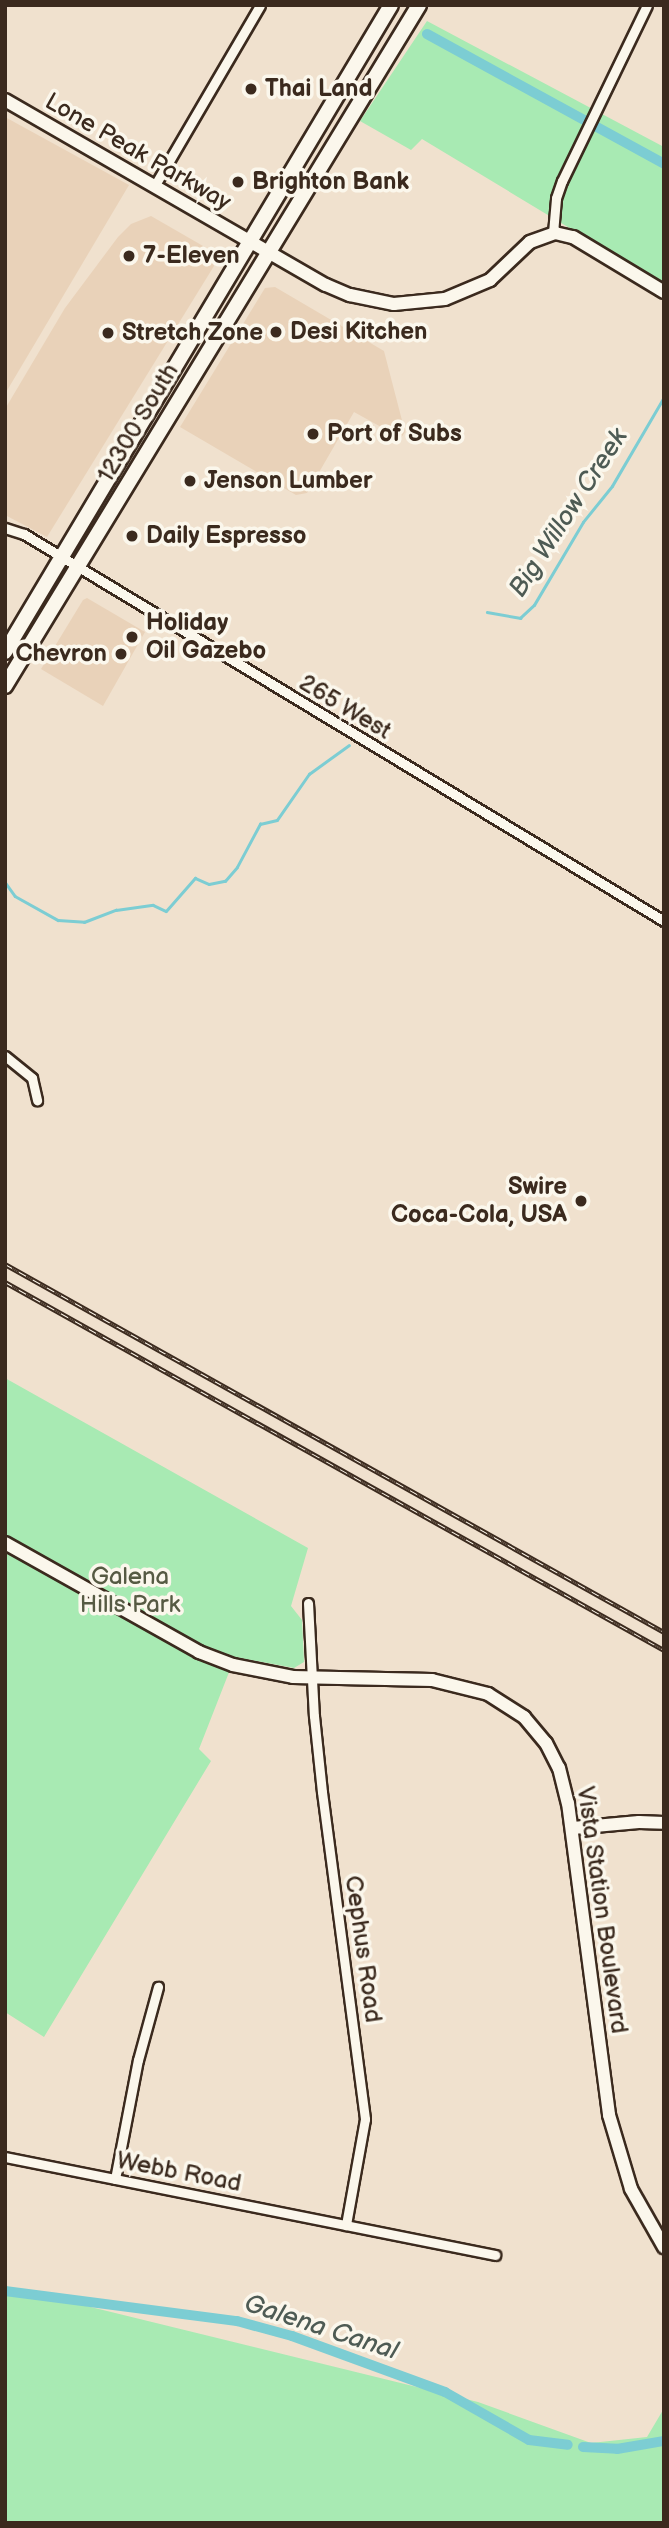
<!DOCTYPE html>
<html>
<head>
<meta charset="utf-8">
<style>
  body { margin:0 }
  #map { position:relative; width:669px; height:2528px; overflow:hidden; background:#f0e1ce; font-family:"Balsamiq Sans",sans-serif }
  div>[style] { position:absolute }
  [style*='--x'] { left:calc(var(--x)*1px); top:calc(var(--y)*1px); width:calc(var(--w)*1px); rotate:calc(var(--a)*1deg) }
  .built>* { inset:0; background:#e9d2b9 }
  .green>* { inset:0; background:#a8eab3 }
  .stream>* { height:2.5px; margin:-1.25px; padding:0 1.25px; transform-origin:1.25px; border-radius:1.25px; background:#7ccdd3 }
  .canal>* { height:10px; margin:-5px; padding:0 5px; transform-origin:5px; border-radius:5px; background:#7ccdd3 }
  .roads { filter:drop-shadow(2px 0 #3b2a1e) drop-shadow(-2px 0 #3b2a1e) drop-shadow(0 2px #3b2a1e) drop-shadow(0 -2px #3b2a1e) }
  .street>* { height:9px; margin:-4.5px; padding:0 4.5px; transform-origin:4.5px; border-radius:4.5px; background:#fbf7ec }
  .secondary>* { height:12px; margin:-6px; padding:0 6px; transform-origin:6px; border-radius:6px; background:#fbf7ec }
  .primary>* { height:14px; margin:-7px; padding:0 7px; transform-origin:7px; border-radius:7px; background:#fbf7ec }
  .rail>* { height:5px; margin-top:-2.5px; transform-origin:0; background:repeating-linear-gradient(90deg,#fbf7ec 0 8px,#3b2a1e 0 16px); box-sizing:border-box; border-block:2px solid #3b2a1e }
  .dots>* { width:19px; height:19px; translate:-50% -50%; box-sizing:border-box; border:4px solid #fbf7ec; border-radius:50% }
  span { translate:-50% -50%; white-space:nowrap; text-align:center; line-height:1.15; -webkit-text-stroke:7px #fbf7ec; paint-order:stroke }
  .poi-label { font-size:24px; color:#3b2a1e; font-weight:700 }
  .left { translate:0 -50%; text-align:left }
  .right { translate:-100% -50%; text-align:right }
  .street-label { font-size:24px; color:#3b2a1e }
  .park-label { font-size:24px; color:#565a43 }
  .water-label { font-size:26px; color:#4e5b54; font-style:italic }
  .frame { position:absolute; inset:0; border:7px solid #3b2a1e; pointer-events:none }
</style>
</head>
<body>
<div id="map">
  <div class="built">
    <i style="clip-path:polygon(5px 117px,129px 185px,5px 394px)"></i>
    <i style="clip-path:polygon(151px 216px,210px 250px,214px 266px,47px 537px,5px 515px,5px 409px,65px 308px,118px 237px,131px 224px)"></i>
    <i style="clip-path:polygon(275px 287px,384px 351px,405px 432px,401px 438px,354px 412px,307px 493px,296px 495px,180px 427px,265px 288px)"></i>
    <i style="clip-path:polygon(87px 598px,145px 632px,103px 706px,41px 669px,83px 600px)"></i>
  </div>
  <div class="green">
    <i style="clip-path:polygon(427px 21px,664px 147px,664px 285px,422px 139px,411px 150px,360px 121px)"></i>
    <i style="clip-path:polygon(5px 1378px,308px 1548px,291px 1606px,302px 1620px,304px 1662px,294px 1668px,235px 1657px,199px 1749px,211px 1761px,44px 2037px,5px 2012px)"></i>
    <i style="clip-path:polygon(5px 2286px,478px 2402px,591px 2443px,647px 2437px,663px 2410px,664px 2523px,5px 2523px)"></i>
  </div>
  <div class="stream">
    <i style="--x:487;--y:612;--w:34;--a:10"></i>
    <i style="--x:520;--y:618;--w:19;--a:-43"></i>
    <i style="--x:534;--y:605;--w:96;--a:-59.4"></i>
    <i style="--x:583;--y:522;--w:46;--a:-51.1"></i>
    <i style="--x:612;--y:486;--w:103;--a:-59.7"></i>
    <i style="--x:5;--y:882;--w:17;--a:54"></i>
    <i style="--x:15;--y:896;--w:49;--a:29.2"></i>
    <i style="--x:58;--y:920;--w:26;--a:4"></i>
    <i style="--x:84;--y:922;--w:34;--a:-21"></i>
    <i style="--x:116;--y:910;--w:37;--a:-8"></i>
    <i style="--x:153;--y:905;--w:14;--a:25"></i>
    <i style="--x:166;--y:911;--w:44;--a:-48.7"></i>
    <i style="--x:195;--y:878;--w:15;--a:23"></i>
    <i style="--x:209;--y:884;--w:16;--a:-11"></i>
    <i style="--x:225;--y:881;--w:18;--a:-49"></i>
    <i style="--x:237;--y:867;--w:49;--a:-61.9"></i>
    <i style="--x:260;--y:824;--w:17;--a:-13"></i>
    <i style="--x:277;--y:820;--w:56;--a:-55.2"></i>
    <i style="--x:309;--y:774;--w:49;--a:-35.9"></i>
  </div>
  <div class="canal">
    <i style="--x:427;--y:34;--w:270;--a:28.7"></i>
    <i style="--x:5;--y:2291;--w:234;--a:7.4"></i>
    <i style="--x:237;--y:2321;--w:57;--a:15.3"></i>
    <i style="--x:292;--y:2336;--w:163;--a:20.1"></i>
    <i style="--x:445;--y:2392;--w:97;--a:29.7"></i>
    <i style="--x:529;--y:2440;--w:39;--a:7"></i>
    <i style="--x:583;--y:2447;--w:34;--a:3"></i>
    <i style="--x:617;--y:2449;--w:48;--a:-9.7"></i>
  </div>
  <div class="roads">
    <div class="street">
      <i style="--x:155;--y:185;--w:208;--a:-59.7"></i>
      <i style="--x:553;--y:233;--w:35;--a:-85"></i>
      <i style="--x:556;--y:198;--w:18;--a:-71"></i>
      <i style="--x:562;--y:181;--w:195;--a:-64.2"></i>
      <i style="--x:5;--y:528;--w:20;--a:18"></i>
      <i style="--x:24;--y:534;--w:748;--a:31.16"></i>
      <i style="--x:5;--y:1056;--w:35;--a:39"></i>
      <i style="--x:32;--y:1078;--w:23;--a:77"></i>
      <i style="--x:308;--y:1603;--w:113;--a:87"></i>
      <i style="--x:314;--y:1716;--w:76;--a:84"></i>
      <i style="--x:322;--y:1792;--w:330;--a:82.5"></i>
      <i style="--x:365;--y:2119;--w:108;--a:100.2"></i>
      <i style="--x:5;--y:2157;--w:500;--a:11.3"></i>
      <i style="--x:115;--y:2179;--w:121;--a:-79.1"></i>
      <i style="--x:138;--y:2060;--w:76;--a:-74.7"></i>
    </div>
    <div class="secondary">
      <i style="--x:5;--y:100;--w:370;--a:30"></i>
      <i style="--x:326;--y:285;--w:26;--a:23"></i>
      <i style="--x:350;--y:295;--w:45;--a:11.6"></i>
      <i style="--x:394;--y:304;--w:51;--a:-5.6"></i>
      <i style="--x:445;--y:299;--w:49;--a:-22.9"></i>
      <i style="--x:490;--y:280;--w:55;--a:-43.5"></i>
      <i style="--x:530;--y:242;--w:27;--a:-20"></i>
      <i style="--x:555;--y:233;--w:18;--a:13"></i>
      <i style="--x:573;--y:237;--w:106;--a:31.1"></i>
      <i style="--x:5;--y:1543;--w:223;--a:29.3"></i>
      <i style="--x:199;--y:1652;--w:36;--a:21"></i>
      <i style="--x:233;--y:1665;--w:61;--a:11.3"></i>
      <i style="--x:293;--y:1677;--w:139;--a:1.2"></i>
      <i style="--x:432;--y:1680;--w:58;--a:14"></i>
      <i style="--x:488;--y:1694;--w:43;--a:32.6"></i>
      <i style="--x:524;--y:1717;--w:34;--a:50"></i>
      <i style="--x:546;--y:1743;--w:28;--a:63"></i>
      <i style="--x:559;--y:1768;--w:36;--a:76"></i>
      <i style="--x:568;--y:1803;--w:315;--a:82.5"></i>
      <i style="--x:609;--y:2115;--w:77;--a:73.4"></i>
      <i style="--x:631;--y:2189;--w:67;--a:60.4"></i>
      <i style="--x:573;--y:1828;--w:66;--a:-5.2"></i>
      <i style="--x:639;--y:1822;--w:25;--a:2"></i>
    </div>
    <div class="primary">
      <i style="--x:5;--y:652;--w:753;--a:-59.18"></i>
      <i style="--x:5;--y:686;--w:797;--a:-58.7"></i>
    </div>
  </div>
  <div class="rail">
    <i style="--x:5;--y:1264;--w:755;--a:29.18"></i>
    <i style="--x:5;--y:1282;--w:755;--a:29.18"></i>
  </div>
  <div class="dots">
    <i style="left:251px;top:89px;background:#3b2a1e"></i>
    <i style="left:238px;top:182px;background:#3b2a1e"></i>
    <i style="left:129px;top:256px;background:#3b2a1e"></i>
    <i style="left:276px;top:332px;background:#3b2a1e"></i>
    <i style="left:108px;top:333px;background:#3b2a1e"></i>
    <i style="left:313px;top:434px;background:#3b2a1e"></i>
    <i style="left:190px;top:481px;background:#3b2a1e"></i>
    <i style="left:132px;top:536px;background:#3b2a1e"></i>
    <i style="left:132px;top:637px;background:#3b2a1e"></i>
    <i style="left:121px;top:654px;background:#3b2a1e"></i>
    <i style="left:581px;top:1201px;background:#3b2a1e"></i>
  </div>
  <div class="poi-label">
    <span class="left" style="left:265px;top:89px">Thai Land</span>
    <span class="left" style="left:252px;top:182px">Brighton Bank</span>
    <span class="left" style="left:143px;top:256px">7-Eleven</span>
    <span class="left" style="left:290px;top:332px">Desi Kitchen</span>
    <span class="left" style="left:122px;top:333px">Stretch Zone</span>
    <span class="left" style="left:327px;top:434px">Port of Subs</span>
    <span class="left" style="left:204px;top:481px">Jenson Lumber</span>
    <span class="left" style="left:146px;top:536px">Daily Espresso</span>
    <span class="left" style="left:146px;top:637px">Holiday<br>Oil Gazebo</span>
    <span class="right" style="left:107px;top:654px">Chevron</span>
    <span class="right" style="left:567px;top:1201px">Swire<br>Coca-Cola, USA</span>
  </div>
  <div class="street-label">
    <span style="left:138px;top:152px;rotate:30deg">Lone Peak Parkway</span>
    <span style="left:138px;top:423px;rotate:-59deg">12300 South</span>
    <span style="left:345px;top:707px;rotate:31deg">265 West</span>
    <span style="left:602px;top:1910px;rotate:82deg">Vista Station Boulevard</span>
    <span style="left:363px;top:1949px;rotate:82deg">Cephus Road</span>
    <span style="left:179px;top:2172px;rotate:11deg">Webb Road</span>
  </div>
  <div class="park-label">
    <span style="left:130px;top:1591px">Galena<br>Hills Park</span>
  </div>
  <div class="water-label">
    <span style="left:569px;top:513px;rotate:-57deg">Big Willow Creek</span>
    <span style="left:321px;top:2328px;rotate:18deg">Galena Canal</span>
  </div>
  <div class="frame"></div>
</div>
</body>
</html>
